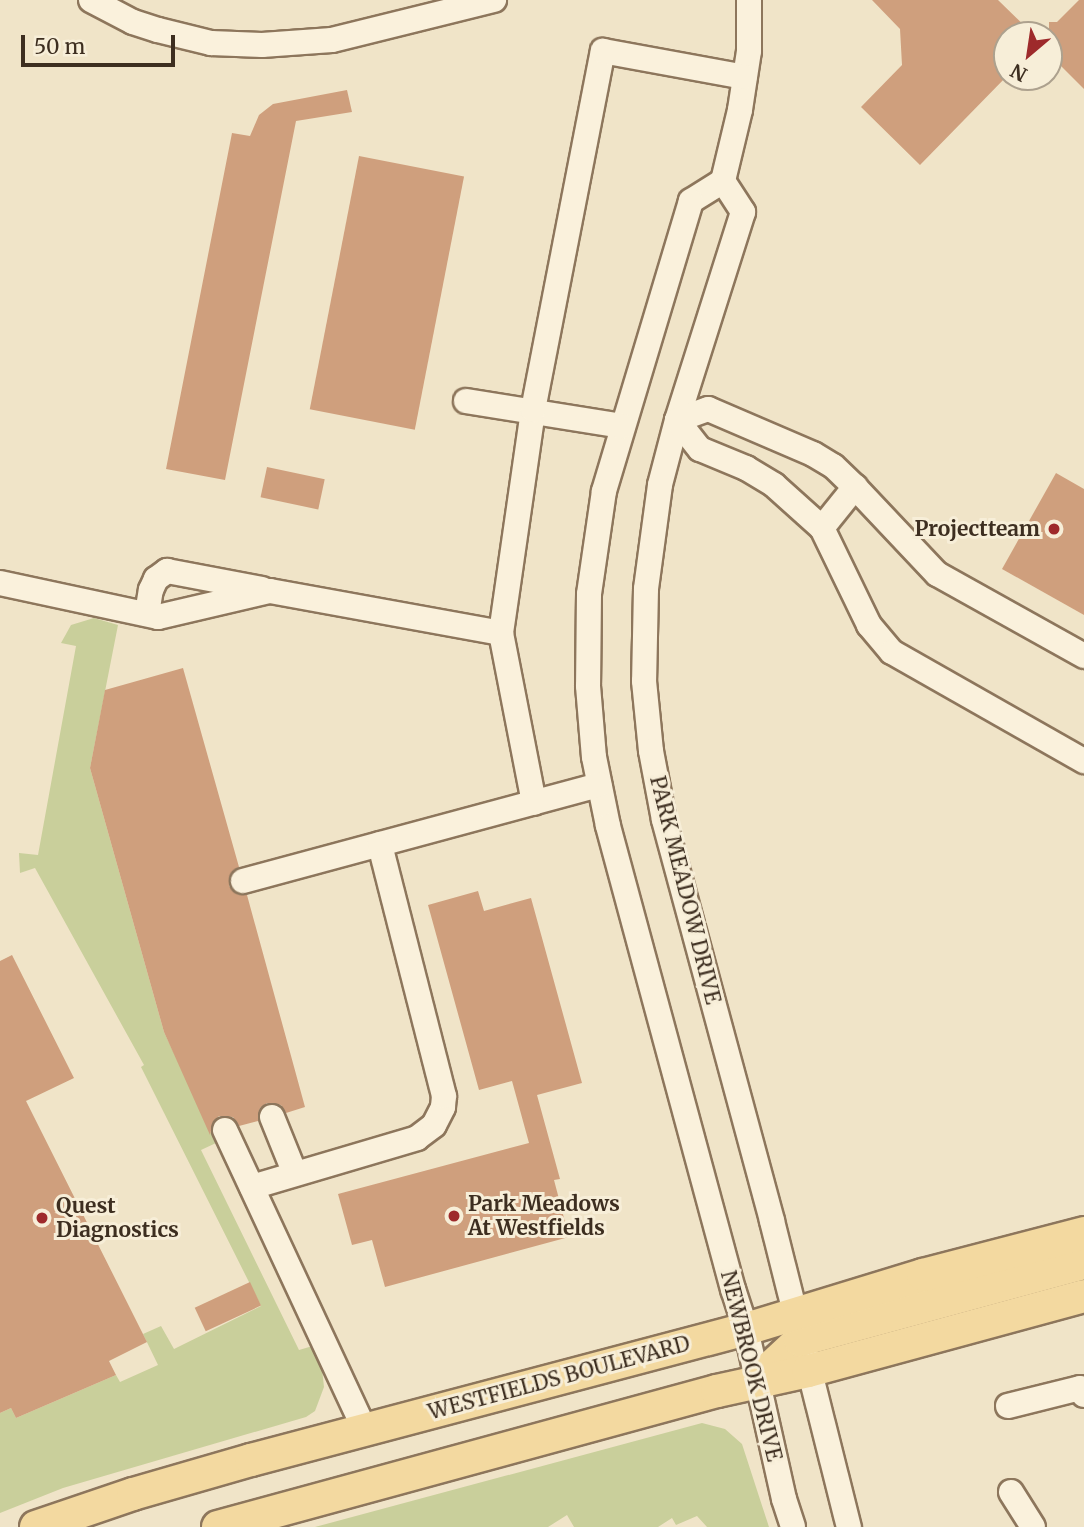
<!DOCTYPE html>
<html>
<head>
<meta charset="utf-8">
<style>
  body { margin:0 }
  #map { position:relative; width:1084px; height:1527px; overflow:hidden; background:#f0e4c8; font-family:Merriweather,serif }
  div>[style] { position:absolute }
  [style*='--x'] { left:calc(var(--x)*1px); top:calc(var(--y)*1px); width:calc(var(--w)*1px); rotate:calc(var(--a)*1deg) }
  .green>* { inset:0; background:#c9cf9b }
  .building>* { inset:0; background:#cf9f7d; transform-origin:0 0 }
  .roads { filter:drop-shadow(2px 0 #8d765c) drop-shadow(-2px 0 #8d765c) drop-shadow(0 2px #8d765c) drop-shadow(0 -2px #8d765c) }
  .minor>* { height:24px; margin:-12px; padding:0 12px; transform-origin:12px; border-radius:12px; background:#faf1dc }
  .major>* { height:32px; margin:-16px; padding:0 16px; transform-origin:16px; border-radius:16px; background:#f3d9a0 }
  .dots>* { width:19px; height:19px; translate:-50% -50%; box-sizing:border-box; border:4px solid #f7eed8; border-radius:50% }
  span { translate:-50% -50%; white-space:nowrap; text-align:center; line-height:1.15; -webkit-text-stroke:6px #f7eed8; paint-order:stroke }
  .poi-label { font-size:21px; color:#3d2e20; font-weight:700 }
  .right { translate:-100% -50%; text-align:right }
  .left { translate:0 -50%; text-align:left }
  .street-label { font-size:21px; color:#3d2e20 }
  .north { position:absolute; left:993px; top:21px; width:70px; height:70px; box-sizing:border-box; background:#f7eed8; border:2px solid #ada18e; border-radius:50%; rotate:209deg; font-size:19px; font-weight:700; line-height:28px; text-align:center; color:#3d2e20 }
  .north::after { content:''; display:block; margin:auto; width:24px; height:32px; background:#9e2a2b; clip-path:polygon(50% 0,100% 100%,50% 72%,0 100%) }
  .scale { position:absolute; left:21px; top:35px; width:154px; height:32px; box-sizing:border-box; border:4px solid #3d2e20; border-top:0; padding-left:9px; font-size:21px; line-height:24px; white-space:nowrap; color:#3d2e20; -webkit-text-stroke:5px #f7eed8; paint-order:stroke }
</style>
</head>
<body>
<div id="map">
  <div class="green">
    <i style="clip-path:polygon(94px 618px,118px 625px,90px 768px,164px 1032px,216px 1143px,201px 1150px,299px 1350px,316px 1345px,320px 1351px,324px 1387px,315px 1411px,306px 1417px,63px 1488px,0 1513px,0 1413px,11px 1408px,16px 1418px,116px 1375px,120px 1382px,158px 1365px,143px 1334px,161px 1326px,174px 1349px,261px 1306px,141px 1067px,144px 1065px,35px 868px,20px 873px,19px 853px,38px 855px,76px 646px,61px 643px,71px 625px)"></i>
    <i style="clip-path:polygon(702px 1423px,725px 1429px,742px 1444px,769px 1527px,707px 1527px,697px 1516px,676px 1525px,672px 1518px,658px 1527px,574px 1527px,567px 1515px,548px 1527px,315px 1527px)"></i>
  </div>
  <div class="building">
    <i style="clip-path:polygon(872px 0,998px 0,1034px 35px,1007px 35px,1007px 76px,920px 165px,861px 107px,902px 65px,900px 29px)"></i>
    <i style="clip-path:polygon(1079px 0,1084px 0,1084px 89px,1056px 61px,1049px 61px,1049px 22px,1057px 22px)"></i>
    <i style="clip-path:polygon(347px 90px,352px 112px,296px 121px,225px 480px,166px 469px,232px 133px,250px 136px,259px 115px,273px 104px)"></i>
    <i style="left:359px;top:156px;width:107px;height:258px;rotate:11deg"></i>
    <i style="left:267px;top:467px;width:59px;height:31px;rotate:12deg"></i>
    <i style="clip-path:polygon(1056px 473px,1084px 489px,1084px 615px,1002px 569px)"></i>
    <i style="clip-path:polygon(183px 668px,239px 867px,229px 877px,229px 886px,239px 895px,247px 895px,305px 1107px,286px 1113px,281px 1105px,267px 1103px,260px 1108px,258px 1121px,239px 1126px,233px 1117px,219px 1116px,213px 1122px,210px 1135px,164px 1032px,90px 768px,105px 690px)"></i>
    <i style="clip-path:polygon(478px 891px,484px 911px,531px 898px,582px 1083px,537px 1095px,560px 1179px,554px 1180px,569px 1237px,385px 1287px,372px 1240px,352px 1245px,338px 1194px,529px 1143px,512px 1081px,479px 1090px,428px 905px)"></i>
    <i style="clip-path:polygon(12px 955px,74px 1078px,26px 1101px,147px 1342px,109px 1361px,116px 1375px,16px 1418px,11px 1408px,0 1413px,0 961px)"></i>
    <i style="left:250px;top:1282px;width:26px;height:61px;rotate:65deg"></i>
  </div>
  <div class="roads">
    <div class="minor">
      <i style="--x:91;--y:0;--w:47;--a:27.6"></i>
      <i style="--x:133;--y:22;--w:26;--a:18"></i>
      <i style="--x:158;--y:30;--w:55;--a:13.8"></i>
      <i style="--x:211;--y:43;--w:51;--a:2.2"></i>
      <i style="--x:262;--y:45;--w:70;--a:-4.1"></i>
      <i style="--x:332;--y:40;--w:167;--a:-13.9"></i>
      <i style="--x:749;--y:0;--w:51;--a:90"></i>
      <i style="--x:749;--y:51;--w:60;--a:98.7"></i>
      <i style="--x:740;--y:110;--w:73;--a:103.5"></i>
      <i style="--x:723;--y:181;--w:37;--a:57"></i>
      <i style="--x:743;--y:212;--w:218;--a:107.6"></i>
      <i style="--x:677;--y:420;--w:67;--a:104.7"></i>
      <i style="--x:660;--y:485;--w:105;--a:97.7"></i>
      <i style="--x:646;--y:589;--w:92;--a:91.2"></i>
      <i style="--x:644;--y:681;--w:70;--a:84.3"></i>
      <i style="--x:651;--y:751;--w:70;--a:79.3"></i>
      <i style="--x:664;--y:820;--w:415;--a:74.9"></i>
      <i style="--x:772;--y:1221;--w:316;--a:75.9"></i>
      <i style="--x:723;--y:181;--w:38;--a:148"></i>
      <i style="--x:691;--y:201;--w:303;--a:106.7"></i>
      <i style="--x:604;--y:491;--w:104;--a:98.3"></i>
      <i style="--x:589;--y:594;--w:92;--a:90.6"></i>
      <i style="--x:588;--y:686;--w:71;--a:85.2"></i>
      <i style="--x:594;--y:757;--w:70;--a:78.5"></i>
      <i style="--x:608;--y:826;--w:480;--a:74.9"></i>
      <i style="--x:733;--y:1289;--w:42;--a:72"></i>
      <i style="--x:746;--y:1329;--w:174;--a:77.4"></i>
      <i style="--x:784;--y:1499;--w:29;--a:72"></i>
      <i style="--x:466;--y:401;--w:158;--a:9.1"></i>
      <i style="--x:822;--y:528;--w:53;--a:-51.2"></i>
      <i style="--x:0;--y:583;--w:162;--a:12.1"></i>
      <i style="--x:158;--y:617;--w:115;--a:-13.1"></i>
      <i style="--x:270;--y:591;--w:235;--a:10.3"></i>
      <i style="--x:501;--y:633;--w:173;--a:79"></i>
      <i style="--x:147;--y:614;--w:24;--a:-81"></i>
      <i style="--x:151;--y:590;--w:12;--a:-66"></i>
      <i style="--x:156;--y:579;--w:14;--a:-36"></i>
      <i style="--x:167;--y:571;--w:97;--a:10.7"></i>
      <i style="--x:501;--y:633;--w:225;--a:-81.8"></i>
      <i style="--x:533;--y:410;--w:366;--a:-79"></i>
      <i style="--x:603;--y:51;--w:144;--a:10.4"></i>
      <i style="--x:1084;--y:656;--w:168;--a:-150.8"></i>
      <i style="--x:937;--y:574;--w:120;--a:-133.3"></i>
      <i style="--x:855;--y:487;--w:30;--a:-136"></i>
      <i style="--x:833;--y:466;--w:23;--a:-149"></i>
      <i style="--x:813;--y:454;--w:114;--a:-156.8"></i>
      <i style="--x:708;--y:409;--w:33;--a:160"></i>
      <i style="--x:677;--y:420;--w:37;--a:52"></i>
      <i style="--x:700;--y:449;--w:50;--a:22.4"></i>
      <i style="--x:746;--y:468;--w:33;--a:31"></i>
      <i style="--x:774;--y:485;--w:64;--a:41.9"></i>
      <i style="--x:822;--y:528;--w:108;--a:64.1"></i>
      <i style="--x:869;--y:625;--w:35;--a:50"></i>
      <i style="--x:892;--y:652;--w:221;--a:29.6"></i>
      <i style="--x:243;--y:881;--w:369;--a:-15.1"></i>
      <i style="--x:272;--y:1117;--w:61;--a:68"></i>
      <i style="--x:225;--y:1130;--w:331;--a:65"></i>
      <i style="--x:252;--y:1187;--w:172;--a:-16.5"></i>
      <i style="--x:417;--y:1138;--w:21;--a:-37"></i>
      <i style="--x:434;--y:1125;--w:20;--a:-63"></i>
      <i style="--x:443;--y:1107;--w:11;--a:-85"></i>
      <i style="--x:444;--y:1096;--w:260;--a:-104.3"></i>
      <i style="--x:1008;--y:1406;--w:74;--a:-14"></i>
      <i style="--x:1080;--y:1388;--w:8;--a:60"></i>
      <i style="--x:1011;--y:1492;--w:41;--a:57.8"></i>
    </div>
    <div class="major">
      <i style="--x:756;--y:1381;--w:60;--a:-43"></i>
      <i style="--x:800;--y:1340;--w:294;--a:-15.2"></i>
      <i style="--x:36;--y:1527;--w:102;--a:-18.8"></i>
      <i style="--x:133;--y:1494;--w:123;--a:-16.1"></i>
      <i style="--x:251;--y:1460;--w:512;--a:-14.82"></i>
      <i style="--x:746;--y:1329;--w:185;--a:-17"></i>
      <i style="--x:923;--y:1275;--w:166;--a:-14.6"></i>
      <i style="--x:218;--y:1527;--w:517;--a:-15.25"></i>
      <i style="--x:717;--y:1391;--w:93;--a:-12.4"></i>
      <i style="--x:808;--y:1371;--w:286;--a:-15.2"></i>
    </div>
  </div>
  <div class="dots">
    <i style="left:1054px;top:529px;background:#9e2a2b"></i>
    <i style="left:454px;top:1216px;background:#9e2a2b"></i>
    <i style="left:42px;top:1218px;background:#9e2a2b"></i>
  </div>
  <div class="poi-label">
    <span class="right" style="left:1040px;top:529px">Projectteam</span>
    <span class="left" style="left:468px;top:1216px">Park Meadows<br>At Westfields</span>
    <span class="left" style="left:56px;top:1218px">Quest<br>Diagnostics</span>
  </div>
  <div class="street-label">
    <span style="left:685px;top:890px;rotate:76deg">PARK MEADOW DRIVE</span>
    <span style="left:751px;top:1366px;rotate:76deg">NEWBROOK DRIVE</span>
    <span style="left:559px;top:1378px;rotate:-15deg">WESTFIELDS BOULEVARD</span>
  </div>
  <div class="north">N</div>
  <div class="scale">50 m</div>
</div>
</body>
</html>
